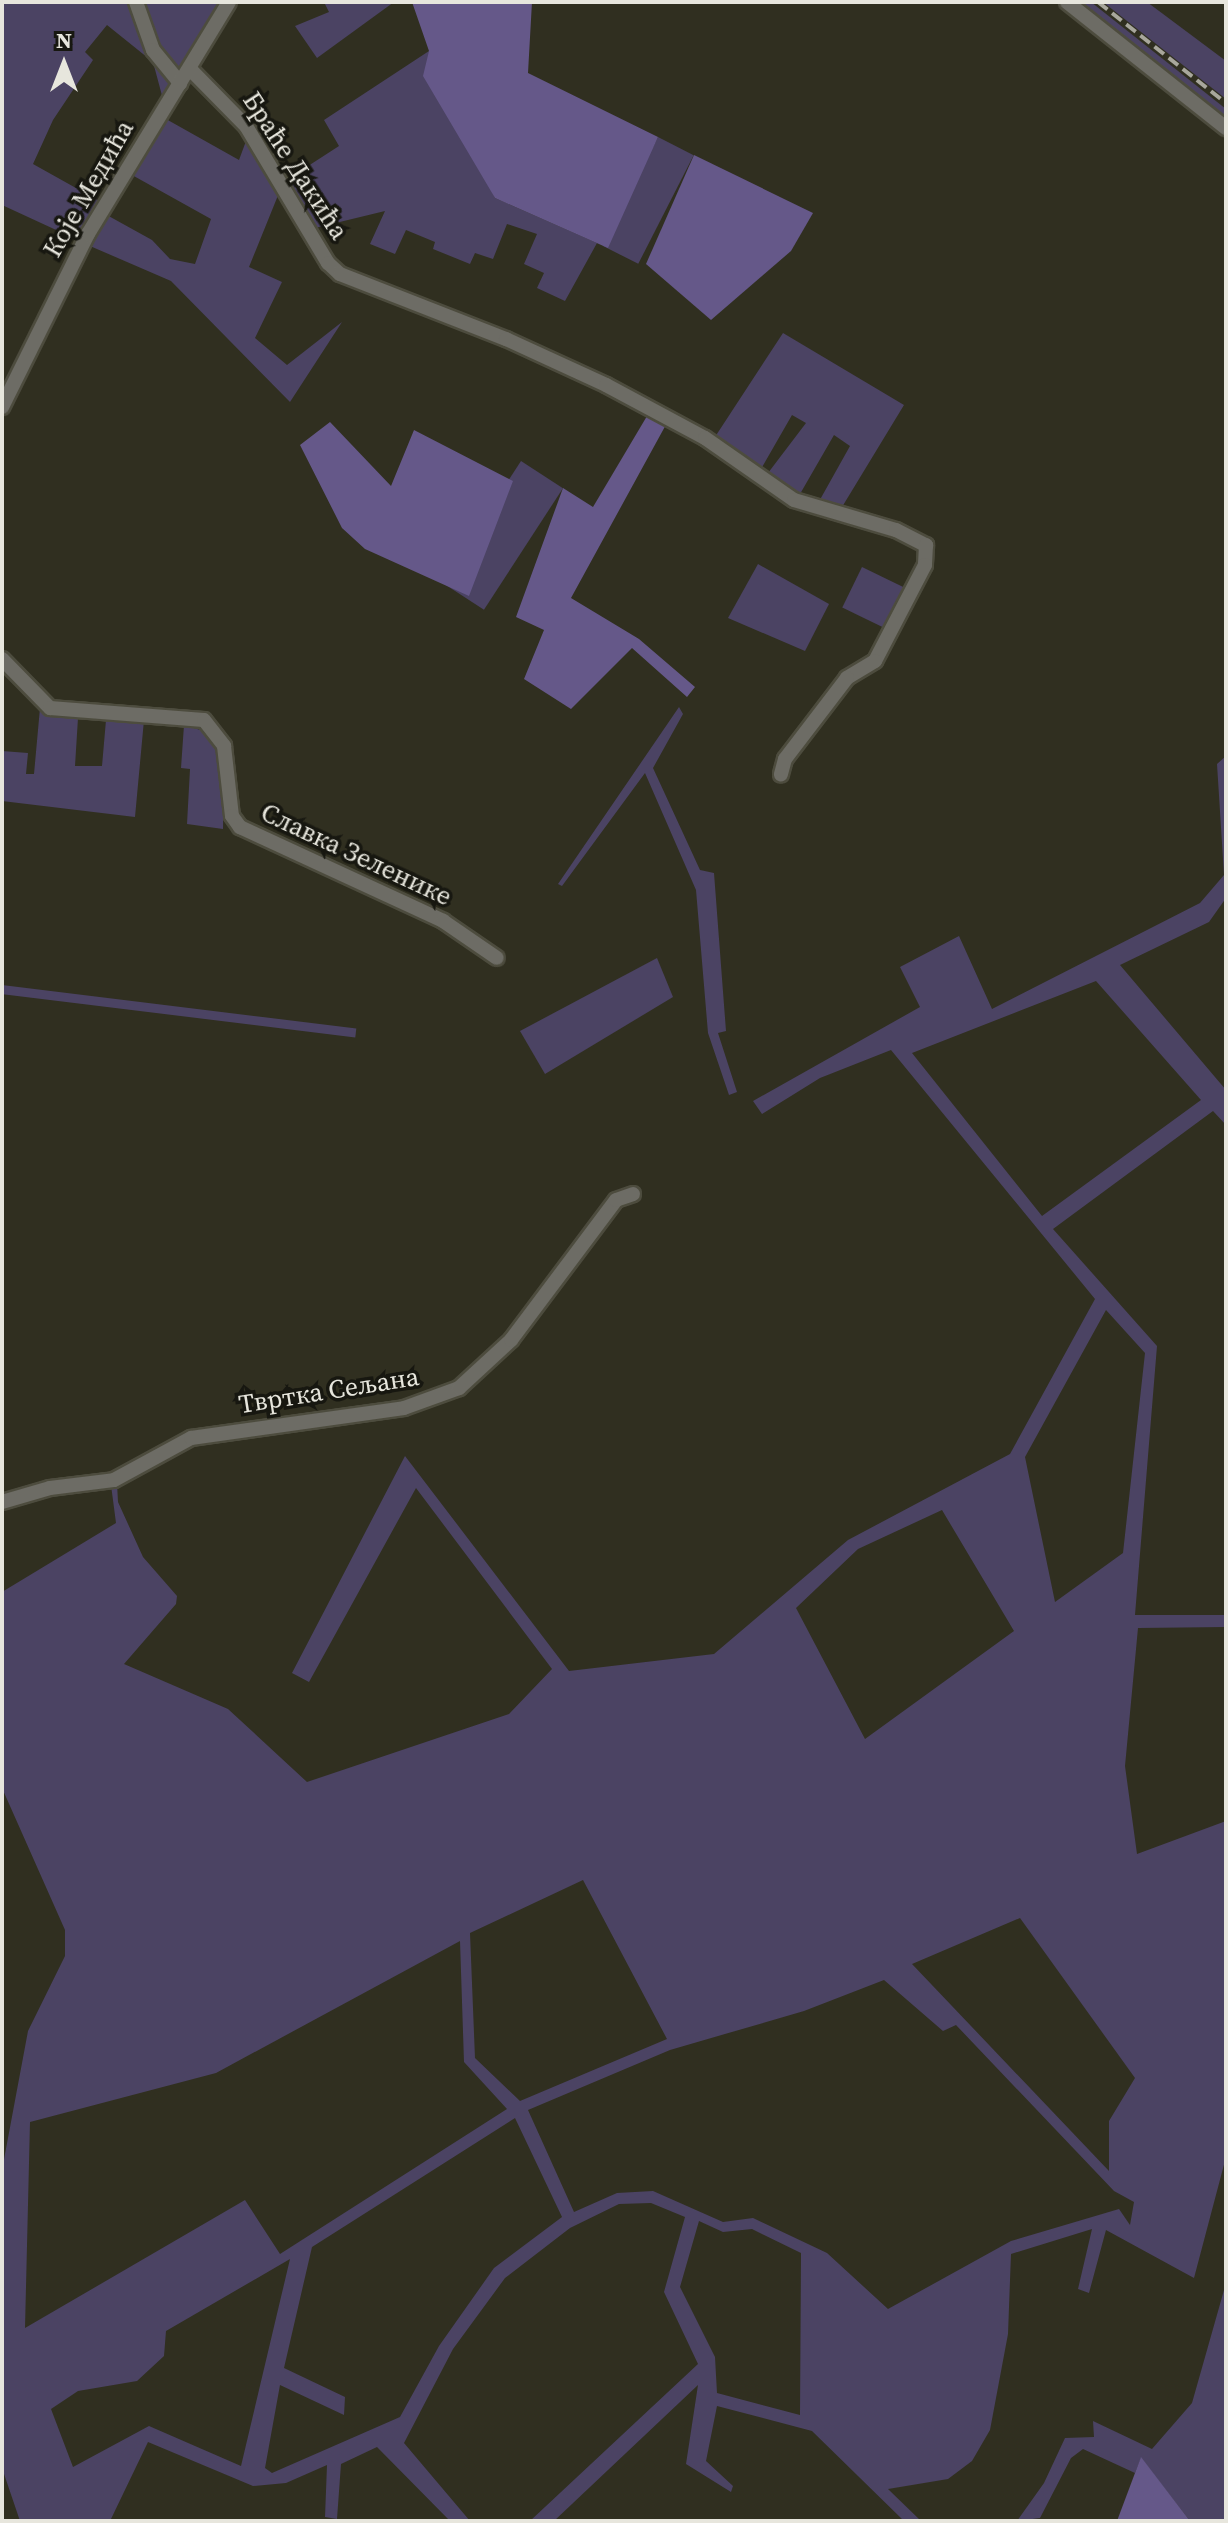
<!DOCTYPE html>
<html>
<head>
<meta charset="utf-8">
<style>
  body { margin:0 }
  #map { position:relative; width:1228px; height:2523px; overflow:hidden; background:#302f20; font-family:"Source Serif 4",serif }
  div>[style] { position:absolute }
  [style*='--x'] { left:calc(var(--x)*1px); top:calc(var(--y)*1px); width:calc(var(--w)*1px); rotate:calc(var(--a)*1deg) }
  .green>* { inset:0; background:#4b4363; transform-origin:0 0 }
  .forest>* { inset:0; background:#655889 }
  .roads { filter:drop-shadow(2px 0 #4d4c3e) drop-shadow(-2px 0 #4d4c3e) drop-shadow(0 2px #4d4c3e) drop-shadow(0 -2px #4d4c3e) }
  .street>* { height:14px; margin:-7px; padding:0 7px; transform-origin:7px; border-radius:7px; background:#6d6c65 }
  .rail>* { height:4px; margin-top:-2px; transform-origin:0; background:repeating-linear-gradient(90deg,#a8a79c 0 12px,transparent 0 18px) }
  span { translate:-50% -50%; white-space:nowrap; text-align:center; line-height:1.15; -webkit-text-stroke:7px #171710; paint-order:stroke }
  .street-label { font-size:26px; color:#e7e6dd }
  .frame { position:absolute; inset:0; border:4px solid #e7e6dd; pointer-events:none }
  .north { position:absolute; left:24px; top:24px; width:80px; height:80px; -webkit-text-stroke:6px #171710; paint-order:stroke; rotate:0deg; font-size:22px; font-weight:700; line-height:32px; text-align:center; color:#e7e6dd }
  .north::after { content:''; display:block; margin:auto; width:28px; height:36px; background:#e7e6dd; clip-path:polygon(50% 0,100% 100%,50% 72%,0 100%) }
</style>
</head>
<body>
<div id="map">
  <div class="green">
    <i style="clip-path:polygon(2px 2px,226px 2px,164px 103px,153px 62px,107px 25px,85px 52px,93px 60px,53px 120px,33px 164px,101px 202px,80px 241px,2px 205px)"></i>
    <i style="clip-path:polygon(324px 2px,394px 2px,317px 58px,295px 26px,329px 12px)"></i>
    <i style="clip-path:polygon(1076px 2px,1091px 2px,1226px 109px,1226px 119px)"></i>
    <i style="clip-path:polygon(1103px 2px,1147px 2px,1226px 61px,1226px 99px)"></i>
    <i style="clip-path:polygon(429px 51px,495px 198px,597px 243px,565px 301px,537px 288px,544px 273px,524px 264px,537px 234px,507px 224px,493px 259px,475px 253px,470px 264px,433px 249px,435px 242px,406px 230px,395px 254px,370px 244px,385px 211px,315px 228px,288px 179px,339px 146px,324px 120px)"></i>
    <i style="clip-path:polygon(166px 119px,239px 160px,249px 133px,281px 188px,249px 267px,282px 282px,255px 338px,287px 365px,342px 322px,290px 402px,171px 281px,90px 246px,105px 214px,152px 240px,170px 259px,195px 264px,211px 219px,132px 175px)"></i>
    <i style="left:658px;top:137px;width:40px;height:122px;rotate:27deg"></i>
    <i style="clip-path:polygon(783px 333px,904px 405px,839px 512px,817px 505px,850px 446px,834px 435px,800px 494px,768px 473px,806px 423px,792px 415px,761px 469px,713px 440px)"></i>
    <i style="left:521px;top:461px;width:50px;height:145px;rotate:33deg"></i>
    <i style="clip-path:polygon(758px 564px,829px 604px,805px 651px,728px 618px)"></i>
    <i style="left:862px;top:567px;width:59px;height:45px;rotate:26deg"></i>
    <i style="clip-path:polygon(679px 707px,683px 714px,653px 768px,700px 870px,714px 873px,726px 1031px,718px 1033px,737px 1092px,729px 1095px,708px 1033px,696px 890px,645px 773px,562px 886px,558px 884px)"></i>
    <i style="clip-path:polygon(40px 708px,78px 718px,75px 766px,102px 766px,106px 720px,144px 720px,135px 817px,2px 801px,2px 751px,28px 753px,26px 774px,34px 774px)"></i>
    <i style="clip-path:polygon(184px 725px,207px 732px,218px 746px,224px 773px,223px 829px,187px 824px,190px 769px,181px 768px)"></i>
    <i style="clip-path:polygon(evenodd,1226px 756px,1226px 898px,1209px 922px,1120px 965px,1226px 1090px,1226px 1125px,1213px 1111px,1053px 1229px,1157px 1346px,1135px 1615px,1226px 1615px,1226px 1627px,1138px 1628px,1125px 1766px,1137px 1854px,1226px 1821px,1226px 2157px,1194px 2278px,1106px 2230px,1089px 2293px,1078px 2289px,1092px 2229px,1011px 2254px,1008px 2334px,990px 2430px,972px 2461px,948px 2479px,888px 2489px,921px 2521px,904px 2521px,812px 2431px,717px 2406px,706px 2461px,733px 2486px,731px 2492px,686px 2464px,698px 2385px,554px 2521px,530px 2521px,698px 2364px,664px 2292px,685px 2217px,651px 2203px,619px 2204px,570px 2228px,505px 2278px,453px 2349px,404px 2443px,470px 2521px,450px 2521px,377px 2447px,341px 2464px,337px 2519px,325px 2517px,327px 2465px,286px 2483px,253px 2486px,148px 2442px,111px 2519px,117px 2521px,20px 2521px,2px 2468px,2px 2170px,28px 2031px,65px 1956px,65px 1930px,2px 1788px,2px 1592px,116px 1523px,111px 1485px,117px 1483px,118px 1502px,143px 1557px,177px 1596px,176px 1604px,124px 1664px,228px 1709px,307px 1782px,509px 1714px,552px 1669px,416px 1488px,309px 1682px,292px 1673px,405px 1456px,569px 1671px,714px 1654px,848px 1540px,1010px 1454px,1095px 1299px,891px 1050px,820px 1078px,762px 1114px,753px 1101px,920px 1007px,900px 967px,959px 936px,992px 1009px,1200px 903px,1224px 875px,1217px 764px,1226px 756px,1096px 981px,1201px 1100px,1042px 1216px,912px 1053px,1096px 981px,1226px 756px,1106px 1310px,1145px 1353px,1123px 1553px,1055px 1602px,1025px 1457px,1106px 1310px,1226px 756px,942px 1510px,1014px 1631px,865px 1739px,796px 1608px,858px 1549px,942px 1510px,1226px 756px,583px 1880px,667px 2039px,520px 2101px,475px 2058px,470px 1933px,583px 1880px,1226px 756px,1020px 1918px,1135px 2078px,1109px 2121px,1109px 2171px,912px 1964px,1020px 1918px,1226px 756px,460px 1941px,464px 2062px,507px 2109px,280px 2254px,245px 2200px,25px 2328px,30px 2122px,216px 2073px,460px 1941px,1226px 756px,884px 1980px,943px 2031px,956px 2025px,1114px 2191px,1134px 2202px,1130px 2225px,1119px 2209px,1011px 2241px,888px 2309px,827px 2253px,753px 2218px,723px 2222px,653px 2191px,617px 2193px,574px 2212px,528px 2110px,670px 2050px,804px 2011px,884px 1980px,1226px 756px,515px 2118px,562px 2217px,494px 2268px,439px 2346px,400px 2417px,272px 2473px,265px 2468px,280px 2385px,344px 2415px,345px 2397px,284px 2368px,312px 2247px,515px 2118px,1226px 756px,699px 2221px,723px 2232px,752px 2229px,801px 2253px,800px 2415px,717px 2393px,715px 2357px,680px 2287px,699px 2221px,1226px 756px,290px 2259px,241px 2466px,149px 2426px,73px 2467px,51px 2409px,78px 2391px,137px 2381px,164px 2356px,166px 2331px,290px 2259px)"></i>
    <i style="clip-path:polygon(657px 958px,673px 997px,545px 1074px,520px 1031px)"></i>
    <i style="left:2px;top:985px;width:357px;height:9px;rotate:7deg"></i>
    <i style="clip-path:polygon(1226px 2283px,1226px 2521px,1190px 2521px,1141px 2458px,1135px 2473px,1083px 2449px,1071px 2458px,1040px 2518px,1017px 2521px,1044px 2483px,1065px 2438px,1094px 2437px,1093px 2421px,1152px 2449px,1192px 2403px)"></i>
  </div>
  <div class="forest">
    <i style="clip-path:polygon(412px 2px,532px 2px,528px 73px,658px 137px,608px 248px,495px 198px,423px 76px,429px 51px)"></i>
    <i style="clip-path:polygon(694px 155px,813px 213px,791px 251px,711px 320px,646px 264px)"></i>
    <i style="clip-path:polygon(650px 411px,668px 421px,571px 598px,639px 639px,695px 687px,687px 697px,632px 648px,571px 709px,524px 679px,544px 630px,516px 617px,563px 488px,593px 507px)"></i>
    <i style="clip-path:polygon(330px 422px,391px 486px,414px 430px,513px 481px,469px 596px,365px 549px,342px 528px,300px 445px)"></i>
    <i style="clip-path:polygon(1141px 2457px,1190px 2521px,1117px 2521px)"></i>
  </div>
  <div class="roads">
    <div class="street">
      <i style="--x:136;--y:2;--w:51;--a:70.5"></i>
      <i style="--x:153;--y:50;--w:43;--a:50.7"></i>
      <i style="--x:1067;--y:2;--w:203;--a:38.4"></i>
      <i style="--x:190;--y:69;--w:80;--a:45.5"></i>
      <i style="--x:246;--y:126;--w:160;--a:59.1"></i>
      <i style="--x:328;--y:263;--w:16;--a:43"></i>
      <i style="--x:340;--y:274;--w:178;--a:21.4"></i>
      <i style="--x:506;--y:339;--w:110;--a:24.7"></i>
      <i style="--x:606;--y:385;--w:112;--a:28.2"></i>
      <i style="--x:705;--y:438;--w:108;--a:34.9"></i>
      <i style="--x:794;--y:500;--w:106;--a:16.4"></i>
      <i style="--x:896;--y:530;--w:34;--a:27"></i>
      <i style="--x:926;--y:545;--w:20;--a:93"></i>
      <i style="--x:925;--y:565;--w:108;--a:117.5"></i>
      <i style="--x:875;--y:661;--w:33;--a:149"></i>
      <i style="--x:847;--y:678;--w:102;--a:127.4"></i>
      <i style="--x:785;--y:759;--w:16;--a:105"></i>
      <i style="--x:2;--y:407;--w:193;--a:-63.6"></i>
      <i style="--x:88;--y:234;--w:271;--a:-58.7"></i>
      <i style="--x:2;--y:659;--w:69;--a:45.6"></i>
      <i style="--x:50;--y:708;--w:154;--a:4.5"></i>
      <i style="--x:204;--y:720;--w:33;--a:52"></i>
      <i style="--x:224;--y:746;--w:70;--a:83.5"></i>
      <i style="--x:232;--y:816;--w:14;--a:54"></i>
      <i style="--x:240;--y:827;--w:224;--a:24.8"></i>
      <i style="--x:443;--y:921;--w:65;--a:34.4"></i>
      <i style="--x:2;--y:1502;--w:50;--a:-16.3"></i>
      <i style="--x:50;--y:1488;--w:64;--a:-7.1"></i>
      <i style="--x:114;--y:1480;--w:88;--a:-28.6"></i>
      <i style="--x:191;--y:1438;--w:215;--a:-8"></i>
      <i style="--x:404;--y:1408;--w:59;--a:-20"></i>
      <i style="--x:459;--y:1388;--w:71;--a:-42.7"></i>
      <i style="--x:511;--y:1340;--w:175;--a:-53.1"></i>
      <i style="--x:616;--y:1200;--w:18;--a:-19"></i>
    </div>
  </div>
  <div class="rail">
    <i style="--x:1098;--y:2;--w:163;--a:38.3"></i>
  </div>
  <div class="street-label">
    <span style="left:295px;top:166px;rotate:57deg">Браће Дакића</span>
    <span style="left:89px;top:189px;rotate:-60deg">Које Медића</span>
    <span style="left:356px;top:855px;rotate:25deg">Славка Зеленике</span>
    <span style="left:329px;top:1391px;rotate:-9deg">Твртка Сељана</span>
  </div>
  <div class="frame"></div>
  <div class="north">N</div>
</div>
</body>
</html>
